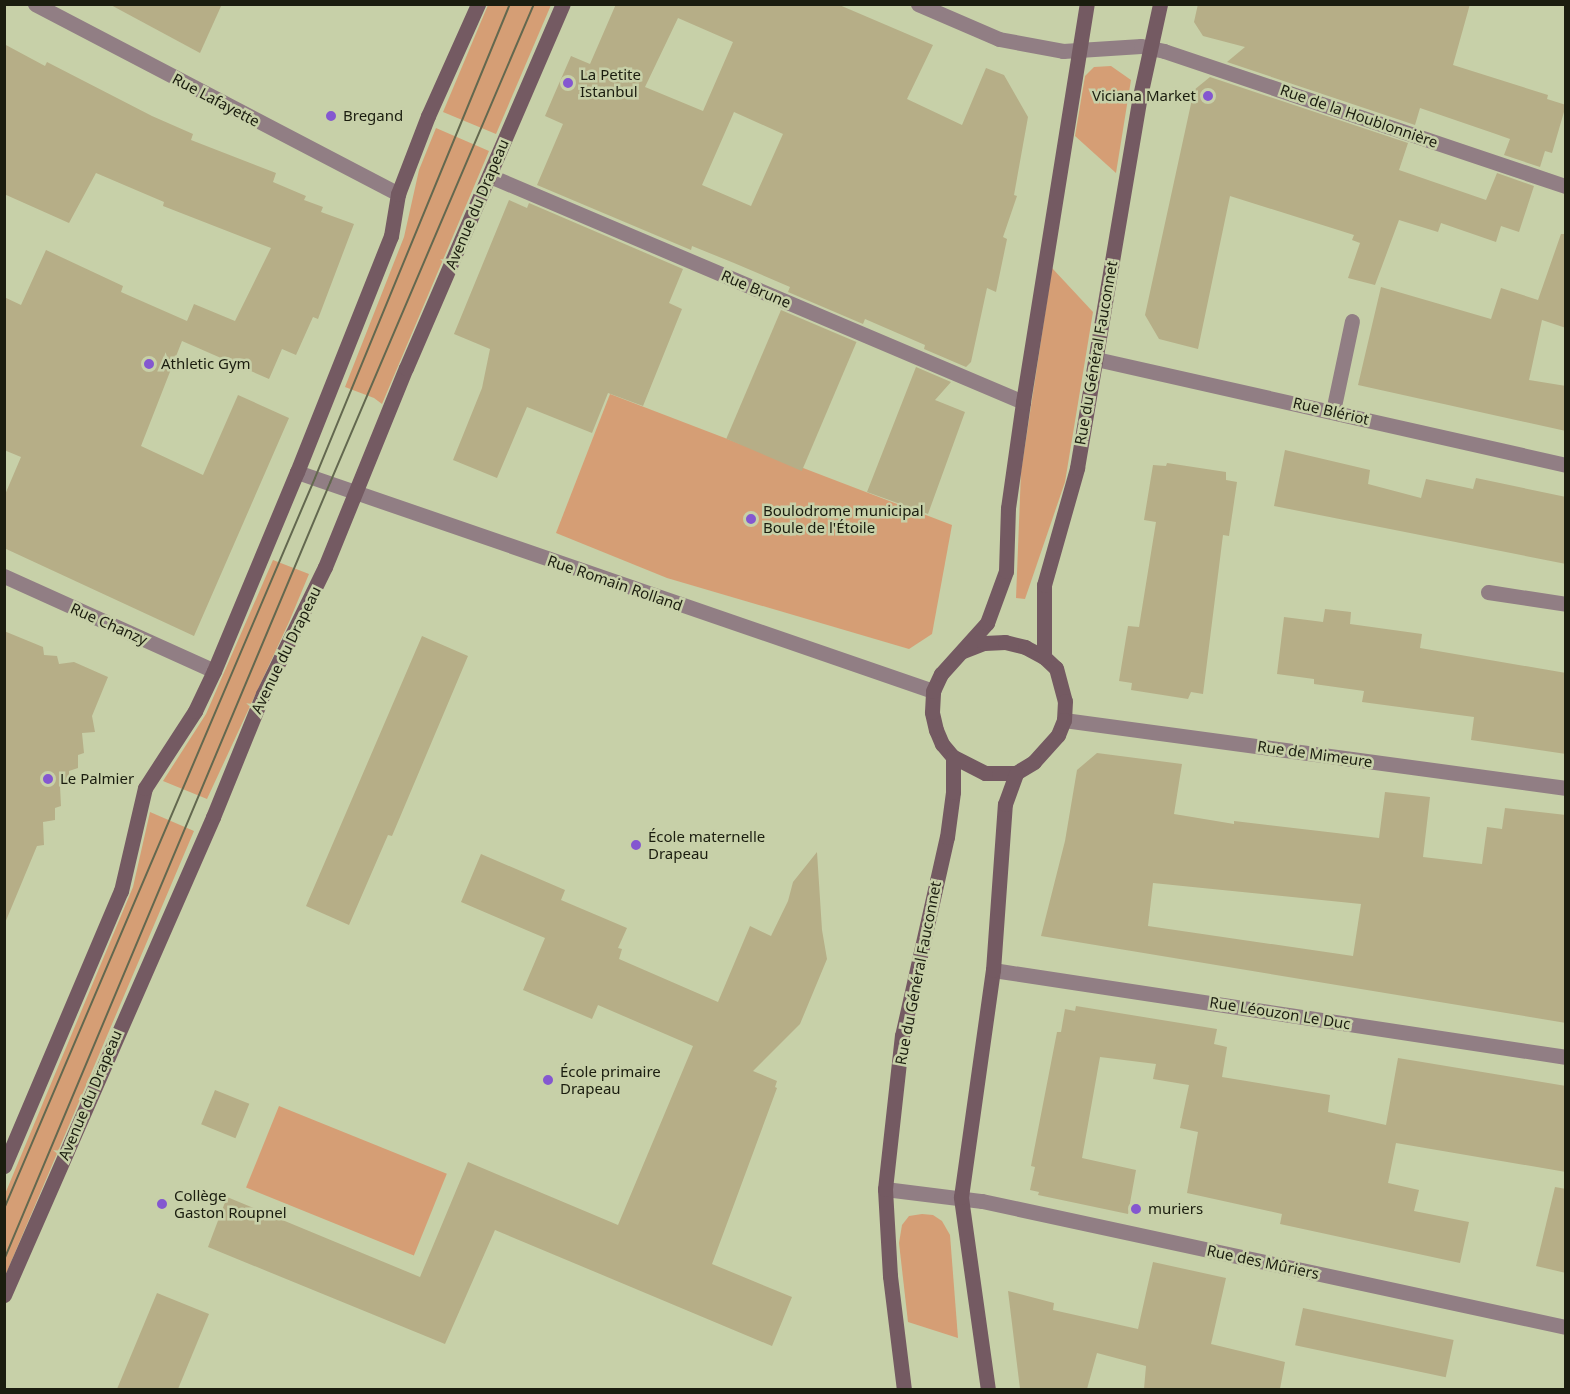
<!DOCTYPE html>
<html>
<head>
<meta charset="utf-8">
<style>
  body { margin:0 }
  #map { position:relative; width:1570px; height:1394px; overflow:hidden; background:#c7d0a8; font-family:"Noto Sans",sans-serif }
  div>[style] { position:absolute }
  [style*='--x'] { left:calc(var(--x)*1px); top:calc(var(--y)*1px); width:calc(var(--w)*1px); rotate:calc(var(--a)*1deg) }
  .green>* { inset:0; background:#d59e75; transform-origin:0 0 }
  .building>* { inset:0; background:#b6ae87; transform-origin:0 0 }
  .service>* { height:15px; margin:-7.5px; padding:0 7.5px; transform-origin:7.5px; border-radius:7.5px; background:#917e84 }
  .minor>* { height:15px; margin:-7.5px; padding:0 7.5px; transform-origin:7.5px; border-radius:7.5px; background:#917e84 }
  .secondary>* { height:15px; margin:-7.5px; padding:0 7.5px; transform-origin:7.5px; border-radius:7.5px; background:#745a62 }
  .tram>* { height:1.5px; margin:-0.75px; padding:0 0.75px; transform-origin:0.75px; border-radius:0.75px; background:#63684f }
  .dots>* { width:16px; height:16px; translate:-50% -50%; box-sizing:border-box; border:3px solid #c7d0a8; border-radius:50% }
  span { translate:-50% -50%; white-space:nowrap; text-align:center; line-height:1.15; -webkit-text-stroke:5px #c7d0a8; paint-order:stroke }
  .poi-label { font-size:15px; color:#1b1d0f }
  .left { translate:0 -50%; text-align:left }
  .right { translate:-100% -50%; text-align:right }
  .street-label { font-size:15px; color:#1b1d0f }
  .frame { position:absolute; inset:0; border:6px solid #1b1d0f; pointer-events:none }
</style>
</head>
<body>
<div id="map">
  <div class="green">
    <i style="clip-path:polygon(488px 5px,551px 5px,496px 134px,443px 112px)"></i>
    <i style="clip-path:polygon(1111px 66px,1131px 80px,1116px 173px,1075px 136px,1085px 76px,1094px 67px)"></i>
    <i style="clip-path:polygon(436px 128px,489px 151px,382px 404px,374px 398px,345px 387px,404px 237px,419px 170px)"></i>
    <i style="clip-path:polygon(1052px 268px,1093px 312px,1065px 482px,1025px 599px,1016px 598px,1021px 472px)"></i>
    <i style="clip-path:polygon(610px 394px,952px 525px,932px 634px,909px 649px,667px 578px,556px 533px)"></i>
    <i style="clip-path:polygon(273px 560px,309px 574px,289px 622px,207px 799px,163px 781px,206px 714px)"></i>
    <i style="clip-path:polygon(150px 812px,194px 831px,5px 1276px,5px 1194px,133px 887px)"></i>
    <i style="left:279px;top:1106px;width:181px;height:88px;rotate:22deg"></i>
    <i style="clip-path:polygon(922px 1214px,933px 1215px,942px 1221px,950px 1235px,958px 1338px,908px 1322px,899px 1243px,902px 1225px,909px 1216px)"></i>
  </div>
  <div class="building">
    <i style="clip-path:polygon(109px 4px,222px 4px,200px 53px)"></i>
    <i style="clip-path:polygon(evenodd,616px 4px,837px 4px,933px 45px,907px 99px,962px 125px,986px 68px,1004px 75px,1028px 117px,1014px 195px,1017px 196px,1003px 237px,1007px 239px,996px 292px,987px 288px,971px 362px,966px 367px,924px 349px,925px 345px,865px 319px,863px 324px,788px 292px,790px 287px,734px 263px,692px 246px,691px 250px,537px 185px,563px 124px,545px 116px,554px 95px,571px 56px,590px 64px,616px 4px,678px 18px,733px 42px,703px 111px,645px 87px,678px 18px,616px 4px,734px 112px,783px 134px,751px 206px,702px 185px,734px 112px)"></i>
    <i style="clip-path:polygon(1198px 4px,1470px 4px,1453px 65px,1548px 95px,1547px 99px,1566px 105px,1552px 153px,1545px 151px,1540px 167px,1504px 155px,1510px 139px,1493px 133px,1420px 108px,1415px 125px,1227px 62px,1245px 47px,1203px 36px,1194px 22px)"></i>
    <i style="clip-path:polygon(4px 44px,45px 66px,47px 62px,152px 116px,193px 134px,191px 140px,276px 173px,273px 182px,306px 196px,304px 200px,323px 207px,321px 212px,354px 224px,318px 319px,313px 317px,296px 355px,282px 349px,269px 379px,182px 341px,141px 446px,203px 475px,238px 395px,289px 418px,194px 636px,4px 548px,4px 497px,21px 457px,4px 450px,4px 297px,21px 305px,46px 250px,123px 286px,121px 292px,187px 321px,194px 304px,235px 321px,271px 248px,163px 206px,164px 202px,96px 173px,69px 223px,4px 194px)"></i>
    <i style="clip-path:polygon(1210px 77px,1408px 143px,1399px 170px,1486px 200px,1497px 173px,1534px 186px,1519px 232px,1501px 226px,1496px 242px,1441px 223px,1438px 232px,1399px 220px,1375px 285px,1348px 278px,1360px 243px,1352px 240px,1354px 235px,1230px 196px,1198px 349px,1159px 339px,1145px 315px,1194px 90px)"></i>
    <i style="clip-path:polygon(509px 200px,527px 208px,529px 203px,683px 269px,669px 303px,682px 309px,643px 406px,608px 393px,592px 433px,527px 407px,497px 478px,453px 460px,482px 388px,490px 349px,454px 334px)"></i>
    <i style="clip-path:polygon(1561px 234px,1566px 234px,1566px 328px,1542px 320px,1529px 380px,1566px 386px,1566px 431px,1358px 385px,1381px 287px,1491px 319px,1501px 288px,1538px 300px)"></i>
    <i style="left:781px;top:310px;width:82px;height:140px;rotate:23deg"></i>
    <i style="clip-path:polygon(916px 367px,951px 382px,935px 400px,965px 412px,928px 514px,867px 492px)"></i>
    <i style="clip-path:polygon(1285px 450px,1370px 470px,1368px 484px,1421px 498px,1426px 479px,1473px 489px,1476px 478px,1566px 497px,1566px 564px,1274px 506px)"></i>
    <i style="clip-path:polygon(1167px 463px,1226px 472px,1226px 480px,1237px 482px,1229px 536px,1223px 535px,1203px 694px,1191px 692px,1188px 699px,1131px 690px,1132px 683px,1119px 681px,1128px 626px,1139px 627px,1156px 522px,1144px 520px,1153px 465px,1166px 466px)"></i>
    <i style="clip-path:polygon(1325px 609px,1351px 612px,1350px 624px,1422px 634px,1420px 648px,1566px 673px,1566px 754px,1471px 740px,1474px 717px,1362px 702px,1364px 691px,1314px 684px,1314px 679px,1277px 674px,1284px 617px,1323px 622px)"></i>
    <i style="clip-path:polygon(4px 631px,43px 647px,44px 655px,57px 656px,59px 664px,74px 662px,108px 677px,92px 716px,95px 732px,82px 733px,84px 753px,78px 755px,78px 768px,69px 771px,69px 784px,60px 786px,61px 806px,55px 808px,55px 820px,43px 822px,44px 845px,37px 846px,5px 923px)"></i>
    <i style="clip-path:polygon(422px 636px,468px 656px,392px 836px,388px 835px,349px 925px,306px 906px)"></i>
    <i style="clip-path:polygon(evenodd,1097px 753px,1182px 764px,1174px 814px,1234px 824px,1234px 821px,1379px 838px,1385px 792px,1430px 797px,1423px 857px,1482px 864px,1487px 827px,1502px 829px,1505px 808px,1566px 815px,1566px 1023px,1041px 936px,1065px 841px,1077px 770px,1097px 753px,1153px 883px,1361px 904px,1353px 956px,1148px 926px,1153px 883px)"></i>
    <i style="clip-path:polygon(817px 852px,822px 930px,827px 959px,800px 1024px,753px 1071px,777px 1081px,775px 1087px,777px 1088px,712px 1264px,792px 1297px,772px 1346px,495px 1230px,445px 1344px,208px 1247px,227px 1197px,420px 1277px,468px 1162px,618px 1225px,693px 1046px,598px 1005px,592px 1019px,523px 990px,545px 938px,461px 902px,481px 854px,565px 890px,561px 900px,627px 928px,618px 948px,622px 949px,619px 959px,718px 1002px,750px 926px,771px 936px,788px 901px,793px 882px)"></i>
    <i style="clip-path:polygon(1076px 1006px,1217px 1029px,1214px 1044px,1227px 1047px,1222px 1077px,1330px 1095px,1328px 1112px,1386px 1125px,1398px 1058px,1566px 1086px,1566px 1172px,1396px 1143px,1388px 1183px,1419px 1190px,1414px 1211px,1469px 1222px,1460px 1263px,1280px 1224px,1282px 1214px,1187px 1193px,1198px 1132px,1180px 1128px,1189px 1085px,1153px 1079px,1156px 1064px,1100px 1057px,1082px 1158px,1136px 1170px,1128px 1214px,1038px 1195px,1039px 1192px,1030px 1190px,1035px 1167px,1031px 1166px,1057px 1032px,1061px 1032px,1065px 1009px,1075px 1011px)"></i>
    <i style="left:215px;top:1090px;width:37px;height:37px;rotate:22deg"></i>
    <i style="clip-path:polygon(1555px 1187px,1566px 1189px,1566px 1273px,1536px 1266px)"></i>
    <i style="clip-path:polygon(1153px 1262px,1226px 1278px,1211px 1344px,1285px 1362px,1280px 1389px,1144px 1389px,1146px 1366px,1097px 1353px,1087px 1389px,1020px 1389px,1008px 1291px,1054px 1303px,1053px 1310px,1138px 1329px)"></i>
    <i style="clip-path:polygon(157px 1293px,209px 1314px,178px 1389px,117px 1389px)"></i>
    <i style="left:1303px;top:1308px;width:154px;height:38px;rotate:12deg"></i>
  </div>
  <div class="service">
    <i style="--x:1333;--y:411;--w:92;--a:-78.1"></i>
    <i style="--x:1488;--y:592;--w:79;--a:8.7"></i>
  </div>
  <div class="minor">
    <i style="--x:35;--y:4;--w:410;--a:27.6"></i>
    <i style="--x:918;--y:4;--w:88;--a:23.4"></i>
    <i style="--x:999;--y:39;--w:65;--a:10.6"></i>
    <i style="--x:1063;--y:51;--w:78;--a:-3.7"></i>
    <i style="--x:1141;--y:46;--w:24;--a:12"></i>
    <i style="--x:1164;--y:51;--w:424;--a:18.6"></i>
    <i style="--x:490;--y:176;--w:579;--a:22.98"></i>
    <i style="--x:1096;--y:359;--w:482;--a:12.7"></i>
    <i style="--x:297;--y:472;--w:673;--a:19"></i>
    <i style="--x:4;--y:576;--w:230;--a:24.3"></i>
    <i style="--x:1064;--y:720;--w:507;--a:7.71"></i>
    <i style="--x:993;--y:970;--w:580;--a:8.63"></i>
    <i style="--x:885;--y:1189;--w:98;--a:7.1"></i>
    <i style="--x:982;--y:1201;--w:597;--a:12.18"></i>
  </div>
  <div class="secondary">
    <i style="--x:963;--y:651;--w:22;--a:-21"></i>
    <i style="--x:984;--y:643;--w:21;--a:-3"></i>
    <i style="--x:1005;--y:642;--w:21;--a:14"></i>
    <i style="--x:1025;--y:647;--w:21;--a:28"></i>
    <i style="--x:1044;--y:657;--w:16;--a:43"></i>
    <i style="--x:1056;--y:668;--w:34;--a:75"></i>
    <i style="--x:1065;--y:701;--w:19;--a:93"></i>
    <i style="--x:1064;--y:720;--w:16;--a:112"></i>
    <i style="--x:1058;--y:735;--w:36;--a:132"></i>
    <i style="--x:1034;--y:762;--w:21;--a:149"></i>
    <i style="--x:1016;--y:773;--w:31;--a:180"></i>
    <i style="--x:985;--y:773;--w:36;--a:-153"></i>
    <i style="--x:953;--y:757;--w:17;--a:-130"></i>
    <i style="--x:942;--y:744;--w:15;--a:-113"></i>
    <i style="--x:936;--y:730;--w:18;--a:-103"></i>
    <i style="--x:932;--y:712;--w:21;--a:-87"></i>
    <i style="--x:933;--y:691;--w:19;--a:-65"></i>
    <i style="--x:941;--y:674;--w:69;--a:-48"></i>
    <i style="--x:987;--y:623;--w:55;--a:-69.9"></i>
    <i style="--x:1006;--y:571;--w:63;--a:-88.2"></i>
    <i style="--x:1008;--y:508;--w:107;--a:-81.9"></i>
    <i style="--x:1023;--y:402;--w:403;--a:-80.9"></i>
    <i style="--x:1044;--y:657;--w:72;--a:-90"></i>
    <i style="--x:1044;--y:585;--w:122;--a:-74.2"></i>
    <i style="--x:1077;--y:468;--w:377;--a:-80.4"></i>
    <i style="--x:1140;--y:96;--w:94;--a:-77.7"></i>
    <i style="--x:4;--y:1166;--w:299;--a:-67"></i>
    <i style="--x:121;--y:891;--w:106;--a:-76.9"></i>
    <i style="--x:145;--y:788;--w:92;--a:-57"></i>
    <i style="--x:195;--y:711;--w:44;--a:-64.6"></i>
    <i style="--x:214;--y:671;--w:216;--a:-67.4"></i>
    <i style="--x:297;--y:472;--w:254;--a:-68.3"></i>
    <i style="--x:391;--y:236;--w:43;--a:-80.5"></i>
    <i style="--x:398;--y:194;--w:84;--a:-69"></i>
    <i style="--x:428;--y:116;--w:123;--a:-65.9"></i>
    <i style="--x:4;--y:1295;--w:522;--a:-66.38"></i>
    <i style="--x:213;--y:817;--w:133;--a:-67.9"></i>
    <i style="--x:263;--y:694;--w:141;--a:-64"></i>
    <i style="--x:325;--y:567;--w:215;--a:-67.9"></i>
    <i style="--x:406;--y:368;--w:396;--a:-66.7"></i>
    <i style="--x:904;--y:1390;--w:115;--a:-97"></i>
    <i style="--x:890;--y:1276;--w:87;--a:-93.3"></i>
    <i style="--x:885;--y:1189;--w:154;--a:-83.7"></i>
    <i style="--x:902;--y:1036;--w:204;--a:-77.3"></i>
    <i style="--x:947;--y:837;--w:45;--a:-82.4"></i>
    <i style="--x:953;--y:792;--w:35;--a:-90"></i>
    <i style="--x:988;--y:1390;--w:195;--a:-98"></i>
    <i style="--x:961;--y:1197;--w:229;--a:-82"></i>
    <i style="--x:993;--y:970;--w:166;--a:-85.9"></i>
    <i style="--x:1005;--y:804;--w:33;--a:-70"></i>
  </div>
  <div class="tram">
    <i style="--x:4;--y:1209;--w:794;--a:-66.95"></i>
    <i style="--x:315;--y:478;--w:513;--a:-67.64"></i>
    <i style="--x:4;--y:1260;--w:843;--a:-67.24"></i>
    <i style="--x:330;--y:483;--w:521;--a:-66.93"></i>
  </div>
  <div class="dots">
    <i style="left:568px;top:83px;background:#8457d0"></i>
    <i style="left:1208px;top:96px;background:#8457d0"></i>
    <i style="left:331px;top:116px;background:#8457d0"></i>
    <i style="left:149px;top:364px;background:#8457d0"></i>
    <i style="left:751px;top:519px;background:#8457d0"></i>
    <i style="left:48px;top:779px;background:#8457d0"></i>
    <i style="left:636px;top:845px;background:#8457d0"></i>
    <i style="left:548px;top:1080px;background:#8457d0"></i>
    <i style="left:162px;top:1204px;background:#8457d0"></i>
    <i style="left:1136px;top:1209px;background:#8457d0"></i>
  </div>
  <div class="poi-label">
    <span class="left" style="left:580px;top:83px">La Petite<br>Istanbul</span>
    <span class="right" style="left:1196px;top:96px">Viciana Market</span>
    <span class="left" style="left:343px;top:116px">Bregand</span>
    <span class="left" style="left:161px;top:364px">Athletic Gym</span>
    <span class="left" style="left:763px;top:519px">Boulodrome municipal<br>Boule de l'Étoile</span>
    <span class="left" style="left:60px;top:779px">Le Palmier</span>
    <span class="left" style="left:648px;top:845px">École maternelle<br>Drapeau</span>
    <span class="left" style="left:560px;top:1080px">École primaire<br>Drapeau</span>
    <span class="left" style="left:174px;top:1204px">Collège<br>Gaston Roupnel</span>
    <span class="left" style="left:1148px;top:1209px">muriers</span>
  </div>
  <div class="street-label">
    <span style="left:216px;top:100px;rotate:28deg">Rue Lafayette</span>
    <span style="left:1359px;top:116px;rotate:19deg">Rue de la Houblonnière</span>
    <span style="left:477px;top:204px;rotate:-67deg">Avenue du Drapeau</span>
    <span style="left:756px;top:289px;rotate:23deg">Rue Brune</span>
    <span style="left:1096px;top:353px;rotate:-80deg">Rue du Général Fauconnet</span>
    <span style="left:1331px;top:411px;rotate:13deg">Rue Blériot</span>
    <span style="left:615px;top:583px;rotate:19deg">Rue Romain Rolland</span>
    <span style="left:109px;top:624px;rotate:24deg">Rue Chanzy</span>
    <span style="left:286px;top:650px;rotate:-64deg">Avenue du Drapeau</span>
    <span style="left:1315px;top:754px;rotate:8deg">Rue de Mimeure</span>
    <span style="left:918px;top:973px;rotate:-79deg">Rue du Général Fauconnet</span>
    <span style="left:1280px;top:1013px;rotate:9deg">Rue Léouzon Le Duc</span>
    <span style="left:90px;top:1095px;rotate:-67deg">Avenue du Drapeau</span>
    <span style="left:1263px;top:1262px;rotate:12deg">Rue des Mûriers</span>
  </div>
  <div class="frame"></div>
</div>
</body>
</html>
